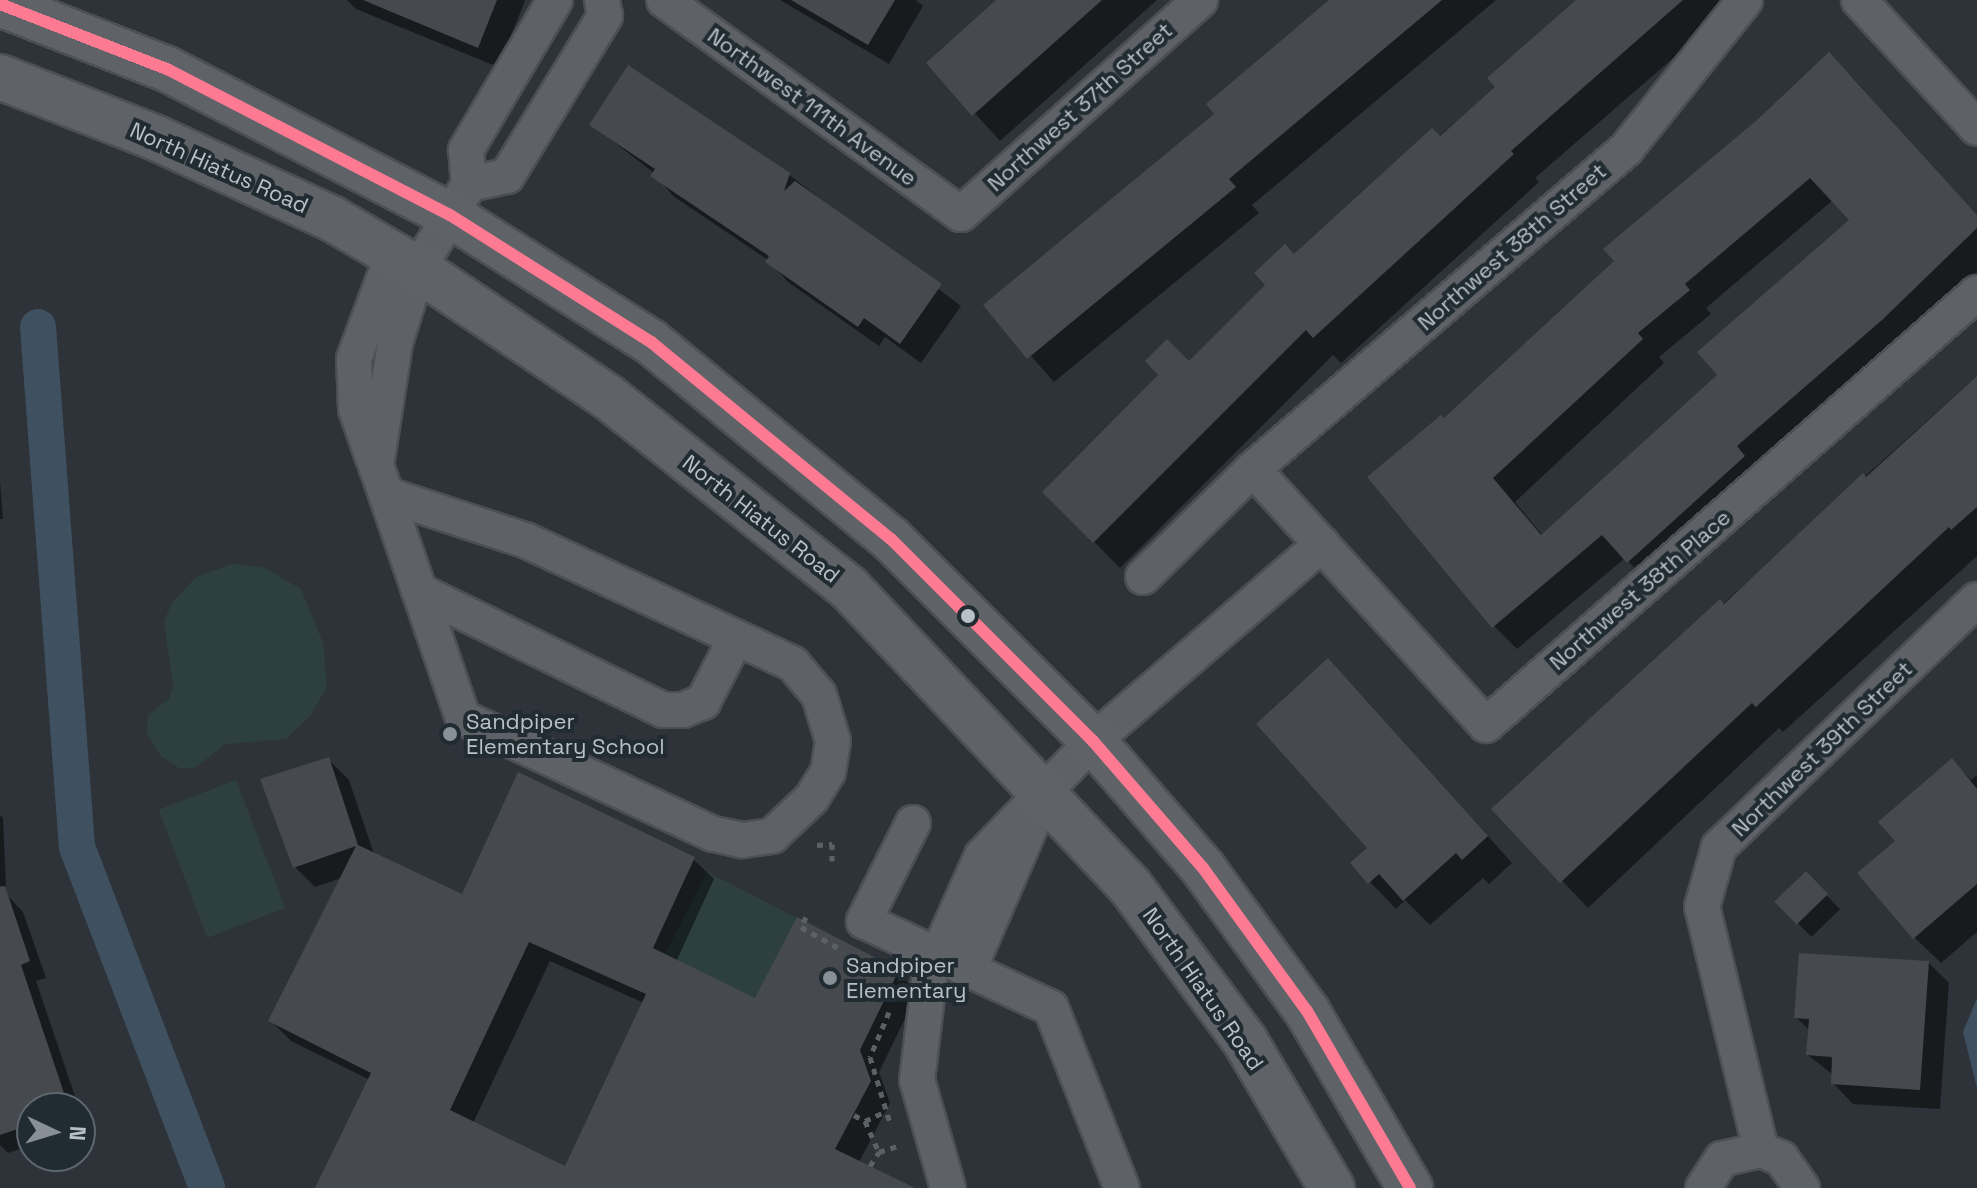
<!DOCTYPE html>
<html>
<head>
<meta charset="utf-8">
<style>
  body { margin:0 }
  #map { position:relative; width:1977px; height:1188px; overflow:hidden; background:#2e3339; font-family:"Space Grotesk",sans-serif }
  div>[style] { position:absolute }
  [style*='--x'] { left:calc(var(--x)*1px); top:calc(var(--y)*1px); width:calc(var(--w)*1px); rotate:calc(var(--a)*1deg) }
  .green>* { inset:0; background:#2d403f; transform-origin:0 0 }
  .water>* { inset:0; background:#3f5160 }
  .shadow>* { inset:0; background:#0007; transform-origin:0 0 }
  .canal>* { height:36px; margin:-18px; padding:0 18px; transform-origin:18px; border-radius:18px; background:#3f5160 }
  .building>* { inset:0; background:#464a4e; transform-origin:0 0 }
  .path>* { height:5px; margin-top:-2.5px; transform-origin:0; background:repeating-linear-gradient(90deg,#5b6164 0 6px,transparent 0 12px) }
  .roads { filter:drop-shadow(2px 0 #4c4f53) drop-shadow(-2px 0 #4c4f53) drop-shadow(0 2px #4c4f53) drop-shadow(0 -2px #4c4f53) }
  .minor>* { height:34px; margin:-17px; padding:0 17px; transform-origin:17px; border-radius:17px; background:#5e6266 }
  .major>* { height:44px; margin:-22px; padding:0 22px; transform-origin:22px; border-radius:22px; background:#5f6368 }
  .bus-1>* { height:12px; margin:-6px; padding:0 6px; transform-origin:6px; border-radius:6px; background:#fe7a93 }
  .dots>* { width:22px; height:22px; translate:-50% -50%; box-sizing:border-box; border:4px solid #212b32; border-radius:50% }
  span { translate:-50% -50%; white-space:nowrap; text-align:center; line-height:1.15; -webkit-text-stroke:8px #212b32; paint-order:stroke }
  .street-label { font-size:22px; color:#b9c1c8 }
  .poi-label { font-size:22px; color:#b9c1c8 }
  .left { translate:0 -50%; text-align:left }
  .north { position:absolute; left:16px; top:1092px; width:80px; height:80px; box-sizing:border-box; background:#212b32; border:2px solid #5e676e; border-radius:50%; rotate:94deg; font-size:22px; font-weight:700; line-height:32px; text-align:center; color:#b9c1c8 }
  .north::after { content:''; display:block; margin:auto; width:28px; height:36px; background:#888f96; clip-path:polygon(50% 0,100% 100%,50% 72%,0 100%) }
</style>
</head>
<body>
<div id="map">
  <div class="green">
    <i style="clip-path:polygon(232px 564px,263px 567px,301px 589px,323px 643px,327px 687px,310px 716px,286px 739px,225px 744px,195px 768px,179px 768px,161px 756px,147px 734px,148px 715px,169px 699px,173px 686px,164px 621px,172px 603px,196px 577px)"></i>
    <i style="left:236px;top:780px;width:137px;height:83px;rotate:69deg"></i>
    <i style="left:707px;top:872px;width:101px;height:92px;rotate:27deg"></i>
  </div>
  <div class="water">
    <i style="clip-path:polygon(1977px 998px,1977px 1088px,1963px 1032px)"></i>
  </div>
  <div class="shadow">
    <i style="clip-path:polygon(347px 0,524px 0,525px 1px,498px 67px,356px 9px)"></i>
    <i style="clip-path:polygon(780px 0,916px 0,923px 6px,889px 64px)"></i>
    <i style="clip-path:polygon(999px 0,1157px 0,1000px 141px,929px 63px)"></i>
    <i style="clip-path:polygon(1332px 0,1496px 0,1252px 205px,1259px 213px,1054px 382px,986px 305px,1217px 114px)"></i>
    <i style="clip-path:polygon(1579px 0,1740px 0,1535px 178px,1539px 182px,1341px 363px,1333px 355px,1120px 568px,1045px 492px,1189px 364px,1295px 257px,1497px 87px)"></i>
    <i style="clip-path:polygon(evenodd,1852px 77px,1977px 216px,1977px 273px,1651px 585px,1625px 558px,1517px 649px,1494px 626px,1444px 421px,1852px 77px,1833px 200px,1852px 220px,1720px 375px,1543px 536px,1515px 502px,1664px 363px,1659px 357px,1711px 314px,1706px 308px,1833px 200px)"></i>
    <i style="clip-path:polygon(591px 124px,788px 174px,961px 306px,921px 363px,885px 337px,879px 346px,788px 282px,768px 260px,673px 196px,654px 173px)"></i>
    <i style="clip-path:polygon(1977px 376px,1977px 556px,1783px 732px,1779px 728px,1588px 908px,1494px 809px)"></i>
    <i style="clip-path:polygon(0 481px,3px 519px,0 519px)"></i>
    <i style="clip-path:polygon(1354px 687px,1512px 863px,1489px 884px,1483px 878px,1430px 925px,1405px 900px,1396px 909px,1352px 863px,1370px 848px)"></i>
    <i style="clip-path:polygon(evenodd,329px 760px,349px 780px,374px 854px,463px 896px,693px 859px,714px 879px,676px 962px,756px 1001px,897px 972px,918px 992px,879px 1072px,890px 1103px,859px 1162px,907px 1188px,318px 1188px,370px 1080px,291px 1041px,271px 1021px,342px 878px,315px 887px,295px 867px,329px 760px,550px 961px,644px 1003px,566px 1168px,473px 1123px,550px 961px)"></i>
    <i style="clip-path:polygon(1952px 761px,1971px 780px,1977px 775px,1977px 932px,1941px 963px,1914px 937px,1898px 841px)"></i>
    <i style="clip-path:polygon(0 815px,3px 818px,6px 886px,0 886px)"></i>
    <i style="left:1806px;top:874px;width:49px;height:40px;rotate:46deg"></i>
    <i style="clip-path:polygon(7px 895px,23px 912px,46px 978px,36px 981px,79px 1108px,32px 1108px,32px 1145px,8px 1153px,0 1145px,0 897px)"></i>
    <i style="clip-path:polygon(1929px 963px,1949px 983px,1940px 1109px,1853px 1104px,1833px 1083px,1833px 1075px,1808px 1055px,1810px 1031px,1797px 1018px)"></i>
    <i style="clip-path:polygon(80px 1112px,85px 1127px,80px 1129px)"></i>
  </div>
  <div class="canal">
    <i style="--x:38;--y:327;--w:521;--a:85.71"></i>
    <i style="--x:77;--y:847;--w:365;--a:69.1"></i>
  </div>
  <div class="building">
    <i style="clip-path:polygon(363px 0,497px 0,478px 48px)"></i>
    <i style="clip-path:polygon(791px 0,895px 0,868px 45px)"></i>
    <i style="clip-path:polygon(996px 0,1102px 0,972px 116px,926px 63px)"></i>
    <i style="clip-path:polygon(1329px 0,1442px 0,1229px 179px,1236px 187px,1027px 359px,983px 305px,1214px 114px,1206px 104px)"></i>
    <i style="clip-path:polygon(1576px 0,1683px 0,1511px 151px,1514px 154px,1313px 338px,1306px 330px,1093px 543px,1042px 492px,1158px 375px,1145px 361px,1167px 339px,1189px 361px,1265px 285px,1254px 273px,1285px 244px,1294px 254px,1432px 128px,1440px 136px,1495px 87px,1487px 78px)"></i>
    <i style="clip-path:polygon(evenodd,1829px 52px,1977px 215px,1977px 228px,1882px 320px,1737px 446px,1745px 456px,1627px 563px,1602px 535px,1492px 628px,1367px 477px,1441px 415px,1444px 418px,1614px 261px,1603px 249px,1757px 120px,1829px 52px,1810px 178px,1849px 220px,1697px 352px,1717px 375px,1541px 535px,1493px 478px,1643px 339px,1638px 333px,1690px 290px,1685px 284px,1810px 178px)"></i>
    <i style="clip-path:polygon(628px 65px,790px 173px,784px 191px,795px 181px,942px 284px,900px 344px,864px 318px,858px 327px,765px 262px,769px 256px,650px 176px,655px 169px,589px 125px)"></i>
    <i style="clip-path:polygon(1977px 376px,1977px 507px,1951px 530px,1949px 527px,1756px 707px,1752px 703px,1560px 883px,1491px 809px,1720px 599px,1724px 604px,1863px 473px,1866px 477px)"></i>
    <i style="clip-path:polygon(1328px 658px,1488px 836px,1462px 860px,1456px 853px,1403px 901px,1379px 874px,1368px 884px,1350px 863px,1367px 848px,1256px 724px)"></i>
    <i style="clip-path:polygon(evenodd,329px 757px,358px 845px,462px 894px,518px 772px,695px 857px,653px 948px,755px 998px,797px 917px,899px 970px,860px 1050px,871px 1081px,835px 1149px,915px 1188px,315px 1188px,371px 1073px,268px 1021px,356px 846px,293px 868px,260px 779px,329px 757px,529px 942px,646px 994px,565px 1166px,450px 1110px,529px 942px)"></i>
    <i style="clip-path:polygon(1952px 758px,1977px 789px,1977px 884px,1913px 939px,1857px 873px,1895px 841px,1878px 822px)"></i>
    <i style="left:1806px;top:871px;width:32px;height:44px;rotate:46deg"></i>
    <i style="clip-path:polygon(5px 886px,30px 961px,21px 965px,69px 1108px,32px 1108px,32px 1124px,0 1135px,0 887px)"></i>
    <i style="clip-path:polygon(1799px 953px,1929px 961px,1920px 1090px,1831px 1084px,1832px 1057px,1806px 1055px,1809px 1019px,1794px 1018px)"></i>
  </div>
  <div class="path">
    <i style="--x:817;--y:845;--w:15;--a:-4"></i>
    <i style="--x:832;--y:844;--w:17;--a:90"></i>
    <i style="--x:806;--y:917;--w:11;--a:117"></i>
    <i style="--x:801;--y:927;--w:47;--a:29.3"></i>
    <i style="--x:889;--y:1012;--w:49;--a:112.9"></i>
    <i style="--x:870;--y:1057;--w:72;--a:73.1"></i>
    <i style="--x:854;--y:1115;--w:13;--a:29"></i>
    <i style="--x:865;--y:1121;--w:23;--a:-25"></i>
    <i style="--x:865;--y:1121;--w:34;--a:66"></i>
    <i style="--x:870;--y:1166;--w:17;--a:-57"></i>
    <i style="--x:879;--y:1152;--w:20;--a:-18"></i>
  </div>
  <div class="roads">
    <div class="minor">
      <i style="--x:664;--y:0;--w:366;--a:35.8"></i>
      <i style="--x:961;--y:214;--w:321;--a:-41.8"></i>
      <i style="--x:1859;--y:0;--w:174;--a:47.3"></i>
      <i style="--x:469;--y:184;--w:39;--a:-12"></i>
      <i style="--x:507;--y:176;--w:188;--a:-58.5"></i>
      <i style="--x:605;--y:16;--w:16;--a:-101"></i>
      <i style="--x:373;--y:458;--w:52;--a:-109.1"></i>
      <i style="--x:356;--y:409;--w:50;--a:-92.3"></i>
      <i style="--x:354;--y:359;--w:112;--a:-69.6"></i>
      <i style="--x:1253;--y:469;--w:346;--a:47.7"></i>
      <i style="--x:1486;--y:725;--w:654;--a:-41.34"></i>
      <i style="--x:387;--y:495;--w:145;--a:18.1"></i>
      <i style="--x:525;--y:540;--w:295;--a:24.8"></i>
      <i style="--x:793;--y:664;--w:40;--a:50"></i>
      <i style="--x:819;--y:695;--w:48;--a:73.1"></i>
      <i style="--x:833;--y:741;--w:31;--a:99"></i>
      <i style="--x:828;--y:772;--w:31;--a:122"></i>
      <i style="--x:812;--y:798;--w:55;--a:136.5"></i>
      <i style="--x:772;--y:836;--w:30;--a:172"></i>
      <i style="--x:742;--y:840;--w:30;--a:-168"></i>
      <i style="--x:713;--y:834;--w:276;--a:-155.1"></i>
      <i style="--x:463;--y:718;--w:267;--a:-109"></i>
      <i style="--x:376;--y:466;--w:124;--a:-81.2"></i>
      <i style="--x:395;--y:343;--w:77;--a:-72.7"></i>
      <i style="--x:418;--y:269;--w:99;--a:-59"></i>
      <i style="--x:469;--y:184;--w:34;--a:-95"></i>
      <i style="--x:466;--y:150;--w:174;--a:-59.3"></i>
      <i style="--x:1143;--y:577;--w:154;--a:-44.5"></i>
      <i style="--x:1253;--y:469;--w:493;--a:-40.6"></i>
      <i style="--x:1627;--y:148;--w:189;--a:-51.4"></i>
      <i style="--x:419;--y:591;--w:271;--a:26"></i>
      <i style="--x:663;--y:710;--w:20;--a:0"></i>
      <i style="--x:683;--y:710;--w:22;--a:-22"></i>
      <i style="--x:703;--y:702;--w:72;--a:-62.7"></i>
      <i style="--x:913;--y:823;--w:110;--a:116.6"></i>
      <i style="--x:864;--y:921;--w:206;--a:24.9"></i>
      <i style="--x:1051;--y:1008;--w:193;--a:68.5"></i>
      <i style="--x:968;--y:971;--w:179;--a:-66.6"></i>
      <i style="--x:1761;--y:1150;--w:250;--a:-103.6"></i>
      <i style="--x:1702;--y:907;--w:62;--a:-74.2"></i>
      <i style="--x:1719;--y:847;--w:357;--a:-43.8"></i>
      <i style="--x:948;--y:1188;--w:112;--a:-106"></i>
      <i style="--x:917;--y:1080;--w:109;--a:-83.1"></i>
      <i style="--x:930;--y:972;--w:127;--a:-65.9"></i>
      <i style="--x:982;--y:856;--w:160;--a:-46"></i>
      <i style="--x:1093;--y:741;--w:302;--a:-40.7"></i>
      <i style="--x:1703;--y:1188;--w:35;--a:-57"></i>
      <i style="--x:1722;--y:1159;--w:40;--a:-13"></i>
      <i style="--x:1761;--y:1150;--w:22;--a:22"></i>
      <i style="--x:1781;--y:1158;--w:37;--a:55"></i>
    </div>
    <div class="major">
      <i style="--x:0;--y:4;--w:179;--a:21.3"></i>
      <i style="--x:167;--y:69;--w:318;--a:27.3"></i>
      <i style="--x:450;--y:215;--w:238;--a:32.3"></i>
      <i style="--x:651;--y:342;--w:310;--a:39.4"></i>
      <i style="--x:891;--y:539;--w:286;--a:45"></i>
      <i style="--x:1093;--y:741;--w:168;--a:49.1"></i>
      <i style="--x:1203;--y:868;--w:177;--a:54"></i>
      <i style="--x:1307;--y:1011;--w:205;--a:59.8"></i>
      <i style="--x:0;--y:77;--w:165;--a:21.3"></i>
      <i style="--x:154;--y:137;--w:195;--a:24.6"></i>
      <i style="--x:331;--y:218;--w:101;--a:30.4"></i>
      <i style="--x:418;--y:269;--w:229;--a:34"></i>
      <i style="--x:608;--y:397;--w:308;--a:38.4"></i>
      <i style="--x:849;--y:588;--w:410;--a:46.7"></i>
      <i style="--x:1130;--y:886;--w:193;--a:53.4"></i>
      <i style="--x:1245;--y:1041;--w:171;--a:59.4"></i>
    </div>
  </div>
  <div class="bus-1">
    <i style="--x:0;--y:4;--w:179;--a:21.3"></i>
    <i style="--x:167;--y:69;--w:318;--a:27.3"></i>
    <i style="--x:450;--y:215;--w:238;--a:32.3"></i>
    <i style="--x:651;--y:342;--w:310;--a:39.4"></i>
    <i style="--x:891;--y:539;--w:286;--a:45"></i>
    <i style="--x:1093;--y:741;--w:168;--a:49.1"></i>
    <i style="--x:1203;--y:868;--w:177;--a:54"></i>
    <i style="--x:1307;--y:1011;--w:205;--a:59.8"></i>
  </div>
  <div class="dots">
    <i style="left:968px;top:616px;background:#b9c1c8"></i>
    <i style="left:450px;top:734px;background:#888f96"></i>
    <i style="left:830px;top:978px;background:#888f96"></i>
  </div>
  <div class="street-label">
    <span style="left:812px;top:107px;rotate:36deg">Northwest 111th Avenue</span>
    <span style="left:1080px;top:107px;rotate:-42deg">Northwest 37th Street</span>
    <span style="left:219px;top:168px;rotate:24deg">North Hiatus Road</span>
    <span style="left:1512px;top:247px;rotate:-41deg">Northwest 38th Street</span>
    <span style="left:761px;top:519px;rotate:38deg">North Hiatus Road</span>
    <span style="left:1640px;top:590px;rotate:-41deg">Northwest 38th Place</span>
    <span style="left:1822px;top:749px;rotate:-44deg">Northwest 39th Street</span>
    <span style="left:1203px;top:989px;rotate:55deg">North Hiatus Road</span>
  </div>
  <div class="poi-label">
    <span class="left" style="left:466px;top:734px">Sandpiper<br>Elementary School</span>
    <span class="left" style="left:846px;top:978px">Sandpiper<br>Elementary</span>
  </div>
  <div class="north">N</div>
</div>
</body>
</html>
